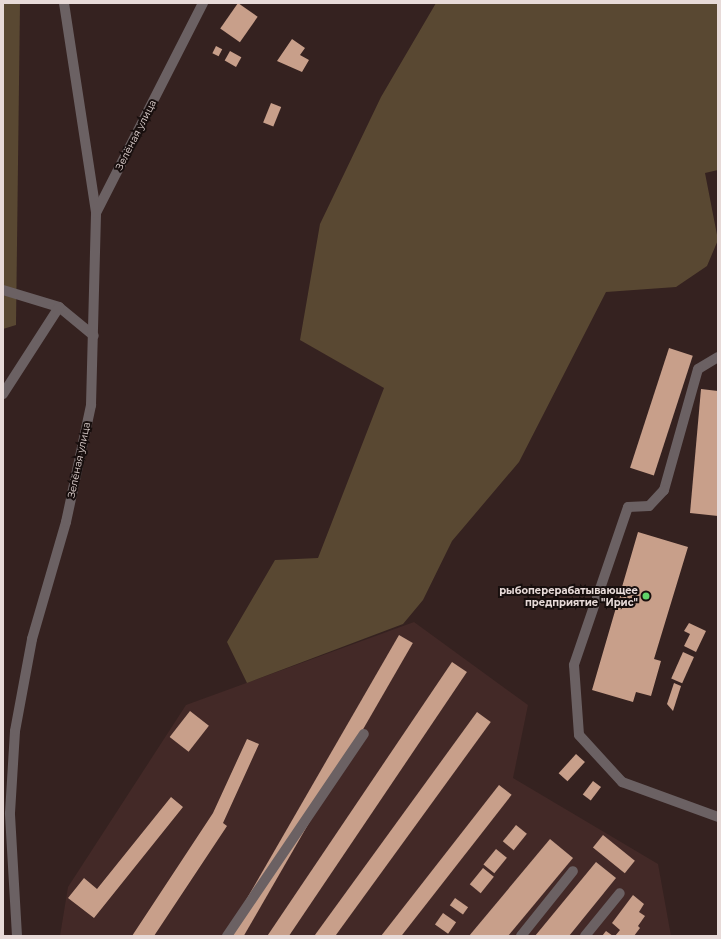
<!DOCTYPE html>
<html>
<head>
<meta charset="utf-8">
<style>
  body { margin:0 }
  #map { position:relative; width:721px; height:939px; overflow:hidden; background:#352220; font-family:Montserrat,sans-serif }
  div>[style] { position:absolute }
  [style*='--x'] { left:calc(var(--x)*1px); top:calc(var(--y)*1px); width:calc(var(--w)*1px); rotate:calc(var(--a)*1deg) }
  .built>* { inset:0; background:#432927 }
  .green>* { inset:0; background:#594832 }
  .building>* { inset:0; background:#c89f8a; transform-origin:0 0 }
  .minor>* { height:10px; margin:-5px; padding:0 5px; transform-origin:5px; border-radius:5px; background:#6b6163 }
  .dots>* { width:11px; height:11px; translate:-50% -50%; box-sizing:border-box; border:2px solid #170e0d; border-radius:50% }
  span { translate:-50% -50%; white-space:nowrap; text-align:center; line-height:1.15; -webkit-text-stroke:4px #170e0d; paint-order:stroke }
  .street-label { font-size:10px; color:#e7dad8 }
  .poi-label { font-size:10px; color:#e7dad8; font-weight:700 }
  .right { translate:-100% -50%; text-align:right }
  .frame { position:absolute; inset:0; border:4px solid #e7dad8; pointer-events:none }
</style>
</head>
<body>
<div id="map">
  <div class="built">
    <i style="clip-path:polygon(414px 622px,528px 705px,513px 778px,658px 864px,671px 936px,60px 936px,68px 887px,186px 705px)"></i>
  </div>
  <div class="green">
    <i style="clip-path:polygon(3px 3px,20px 3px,16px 325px,3px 329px)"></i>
    <i style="clip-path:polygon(436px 3px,718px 3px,718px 170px,705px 173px,718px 240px,707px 266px,676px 287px,606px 292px,519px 462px,452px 541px,423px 600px,403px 624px,247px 683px,227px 642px,275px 560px,318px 558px,384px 388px,300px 340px,320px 224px,381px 97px)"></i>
  </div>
  <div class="building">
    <i style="left:238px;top:3px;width:24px;height:31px;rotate:35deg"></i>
    <i style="clip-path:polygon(292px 39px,305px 48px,300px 55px,309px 60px,302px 72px,277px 61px)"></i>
    <i style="left:216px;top:46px;width:7px;height:8px;rotate:27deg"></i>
    <i style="left:230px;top:51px;width:13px;height:11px;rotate:29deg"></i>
    <i style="left:271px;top:103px;width:11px;height:21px;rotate:22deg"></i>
    <i style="left:669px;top:348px;width:25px;height:126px;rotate:18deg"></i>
    <i style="clip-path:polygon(701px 389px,718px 391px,718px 516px,690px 513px)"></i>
    <i style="clip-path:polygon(638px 532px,688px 547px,654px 659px,661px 661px,651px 696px,636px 692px,633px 702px,592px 690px)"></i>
    <i style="clip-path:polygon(689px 623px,706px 631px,696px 652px,684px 646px,690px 634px,684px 631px)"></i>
    <i style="left:399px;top:635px;width:16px;height:364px;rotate:30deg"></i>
    <i style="left:683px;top:652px;width:12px;height:29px;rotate:24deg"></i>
    <i style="left:452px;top:662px;width:18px;height:334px;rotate:34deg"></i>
    <i style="clip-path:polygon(674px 683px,681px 686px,673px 711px,667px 704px)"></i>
    <i style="left:190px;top:711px;width:24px;height:33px;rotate:38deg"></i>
    <i style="left:477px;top:712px;width:17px;height:276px;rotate:36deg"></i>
    <i style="clip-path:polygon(247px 739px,259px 744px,223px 823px,227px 826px,154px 936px,132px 936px,213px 813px)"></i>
    <i style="left:576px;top:754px;width:12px;height:26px;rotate:42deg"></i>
    <i style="left:593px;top:781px;width:10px;height:17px;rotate:37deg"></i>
    <i style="left:499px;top:785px;width:16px;height:191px;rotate:38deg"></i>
    <i style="clip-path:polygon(171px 797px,183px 807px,94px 918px,68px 898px,84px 878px,97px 889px)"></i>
    <i style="left:516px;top:825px;width:14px;height:21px;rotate:39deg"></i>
    <i style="left:603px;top:835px;width:41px;height:16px;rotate:39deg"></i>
    <i style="clip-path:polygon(550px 839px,573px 858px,508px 936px,469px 936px)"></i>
    <i style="left:496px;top:849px;width:14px;height:20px;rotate:39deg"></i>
    <i style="clip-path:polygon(596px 862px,616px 878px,569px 936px,535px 936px)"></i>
    <i style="left:483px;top:868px;width:14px;height:21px;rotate:39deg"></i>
    <i style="clip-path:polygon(633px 895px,644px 904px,639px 912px,645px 916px,638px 926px,640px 928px,634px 936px,615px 936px,620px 930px,612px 923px)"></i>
    <i style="left:455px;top:898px;width:16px;height:9px;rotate:35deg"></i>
    <i style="left:443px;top:913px;width:16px;height:14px;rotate:35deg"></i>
    <i style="clip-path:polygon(606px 931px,613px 936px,602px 936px)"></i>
  </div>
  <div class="minor">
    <i style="--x:64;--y:3;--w:212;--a:81.3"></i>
    <i style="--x:3;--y:290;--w:59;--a:16.9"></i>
    <i style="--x:59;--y:307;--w:45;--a:39.6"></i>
    <i style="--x:718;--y:357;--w:23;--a:149"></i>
    <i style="--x:698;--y:369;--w:126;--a:105.7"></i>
    <i style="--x:664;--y:490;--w:22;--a:133"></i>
    <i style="--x:649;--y:506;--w:21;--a:177"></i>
    <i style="--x:628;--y:507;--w:167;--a:108.9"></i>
    <i style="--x:574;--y:665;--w:70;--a:85.9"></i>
    <i style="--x:579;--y:735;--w:64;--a:47.5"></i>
    <i style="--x:622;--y:782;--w:102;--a:20"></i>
    <i style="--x:3;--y:394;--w:103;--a:-57.2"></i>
    <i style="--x:17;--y:936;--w:123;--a:-93.3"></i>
    <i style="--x:10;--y:813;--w:82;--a:-86.5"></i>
    <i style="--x:15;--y:731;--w:94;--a:-79.5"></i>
    <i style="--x:32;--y:639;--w:122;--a:-73.8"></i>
    <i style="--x:66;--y:522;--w:120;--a:-77.9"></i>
    <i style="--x:91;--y:405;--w:192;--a:-88.5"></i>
    <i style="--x:96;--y:213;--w:236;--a:-63"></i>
    <i style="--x:227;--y:936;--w:244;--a:-55.9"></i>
    <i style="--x:521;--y:936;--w:83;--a:-51.3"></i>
    <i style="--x:585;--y:936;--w:55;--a:-50.9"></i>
  </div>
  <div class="dots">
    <i style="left:646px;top:596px;background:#61d46a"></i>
  </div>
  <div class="street-label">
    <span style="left:136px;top:135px;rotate:-63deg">Зелёная улица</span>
    <span style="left:79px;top:460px;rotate:-78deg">Зелёная улица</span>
  </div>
  <div class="poi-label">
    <span class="right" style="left:638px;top:596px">рыбоперерабатывающее<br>предприятие "Ирис"</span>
  </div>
  <div class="frame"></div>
</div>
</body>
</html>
